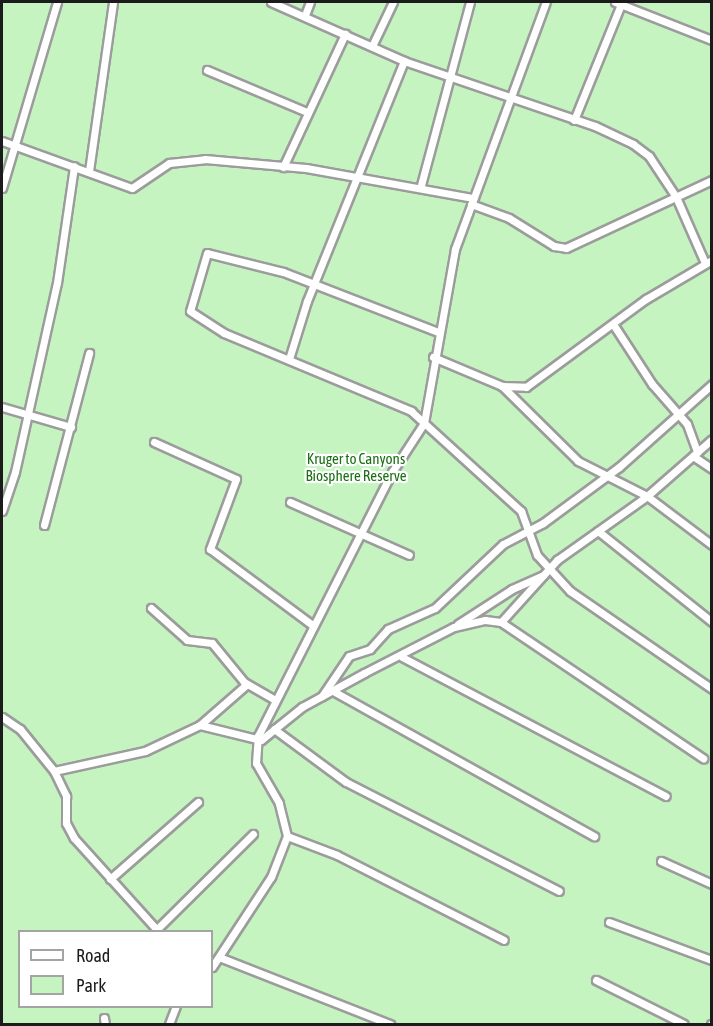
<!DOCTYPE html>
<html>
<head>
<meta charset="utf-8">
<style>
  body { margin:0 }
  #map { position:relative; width:713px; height:1026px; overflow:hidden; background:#ece7e2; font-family:"Asap Condensed",sans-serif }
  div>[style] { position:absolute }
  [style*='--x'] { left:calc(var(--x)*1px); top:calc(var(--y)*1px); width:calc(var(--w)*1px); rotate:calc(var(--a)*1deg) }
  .park>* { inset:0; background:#c5f4c1 }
  .roads { filter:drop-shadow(2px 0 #9c9c9c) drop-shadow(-2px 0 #9c9c9c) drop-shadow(0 2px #9c9c9c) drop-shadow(0 -2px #9c9c9c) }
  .minor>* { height:7px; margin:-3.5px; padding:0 3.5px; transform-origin:3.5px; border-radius:3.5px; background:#fff }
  span { translate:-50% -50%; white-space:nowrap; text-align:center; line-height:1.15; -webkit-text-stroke:4.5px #fff; paint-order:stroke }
  .park-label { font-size:15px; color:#1a6f14 }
  .frame { position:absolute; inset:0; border:3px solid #1b1b1b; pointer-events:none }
  .legend { position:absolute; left:18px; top:930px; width:195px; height:78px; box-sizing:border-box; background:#fff; border:2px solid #a4a4a4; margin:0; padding:8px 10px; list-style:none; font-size:18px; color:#1b1b1b }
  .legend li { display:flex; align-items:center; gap:12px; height:30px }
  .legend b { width:30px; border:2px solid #a4a4a4 }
</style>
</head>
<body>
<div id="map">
  <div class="park">
    <i style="clip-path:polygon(evenodd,2px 2px,711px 2px,711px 1024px,2px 1024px,2px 2px,20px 932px,212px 932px,212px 1006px,20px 1006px,20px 932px)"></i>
  </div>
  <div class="roads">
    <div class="minor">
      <i style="--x:271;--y:2;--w:145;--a:23.9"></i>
      <i style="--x:404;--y:61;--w:202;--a:18.8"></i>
      <i style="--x:595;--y:126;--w:42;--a:25.3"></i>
      <i style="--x:633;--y:144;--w:20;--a:37"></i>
      <i style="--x:649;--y:156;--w:49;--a:56.6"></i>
      <i style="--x:676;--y:197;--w:72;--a:66.3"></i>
      <i style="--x:615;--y:2;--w:104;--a:21.4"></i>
      <i style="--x:305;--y:15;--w:14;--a:-69"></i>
      <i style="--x:372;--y:46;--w:49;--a:-64.5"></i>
      <i style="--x:207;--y:70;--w:108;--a:22.8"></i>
      <i style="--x:574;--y:120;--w:125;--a:-67.9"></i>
      <i style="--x:2;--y:141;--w:138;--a:19.9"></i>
      <i style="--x:132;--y:188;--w:45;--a:-34"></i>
      <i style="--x:169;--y:163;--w:36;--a:-6"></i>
      <i style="--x:205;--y:159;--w:101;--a:5.1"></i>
      <i style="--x:306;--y:168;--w:170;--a:10.2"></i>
      <i style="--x:283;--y:167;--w:147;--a:-65"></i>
      <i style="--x:89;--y:171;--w:171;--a:-81.9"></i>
      <i style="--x:421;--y:185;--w:189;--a:-75"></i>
      <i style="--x:2;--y:188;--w:194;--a:-73.5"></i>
      <i style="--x:471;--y:204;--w:40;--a:20.2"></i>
      <i style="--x:509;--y:218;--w:53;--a:31.9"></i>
      <i style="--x:554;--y:246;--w:12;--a:9"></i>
      <i style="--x:566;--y:248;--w:161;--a:-25"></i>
      <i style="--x:613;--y:324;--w:72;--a:57"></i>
      <i style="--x:652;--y:384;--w:53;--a:48.8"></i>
      <i style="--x:687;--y:424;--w:30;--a:70"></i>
      <i style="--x:438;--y:332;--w:166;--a:-158.8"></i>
      <i style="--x:283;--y:272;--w:78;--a:-166"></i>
      <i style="--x:207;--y:253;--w:60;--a:106.3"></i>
      <i style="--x:190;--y:311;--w:40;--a:32.9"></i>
      <i style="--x:224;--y:333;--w:203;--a:22.6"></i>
      <i style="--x:411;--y:411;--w:149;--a:42.3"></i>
      <i style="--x:521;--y:511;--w:47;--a:70"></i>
      <i style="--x:537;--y:555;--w:49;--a:47.5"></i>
      <i style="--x:570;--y:591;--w:173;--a:34.6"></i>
      <i style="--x:433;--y:357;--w:75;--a:22.8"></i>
      <i style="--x:502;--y:386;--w:24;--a:2"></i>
      <i style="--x:526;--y:387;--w:149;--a:-36.3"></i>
      <i style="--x:646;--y:299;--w:77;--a:-30.6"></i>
      <i style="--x:289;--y:359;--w:61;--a:-72.8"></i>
      <i style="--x:307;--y:301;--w:259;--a:-68"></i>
      <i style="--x:502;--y:386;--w:107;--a:44.6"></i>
      <i style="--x:578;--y:461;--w:77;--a:26.9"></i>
      <i style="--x:647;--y:496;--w:81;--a:37"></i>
      <i style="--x:2;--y:407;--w:72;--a:16.2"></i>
      <i style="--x:154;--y:442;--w:90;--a:24.3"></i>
      <i style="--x:236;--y:479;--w:75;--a:110.4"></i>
      <i style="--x:210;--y:549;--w:126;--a:36.6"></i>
      <i style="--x:693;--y:456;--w:23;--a:34"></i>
      <i style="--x:290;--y:502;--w:130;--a:24"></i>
      <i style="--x:2;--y:511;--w:41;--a:-71.6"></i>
      <i style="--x:15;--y:472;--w:194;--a:-77.5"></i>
      <i style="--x:57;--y:283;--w:118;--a:-81.7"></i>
      <i style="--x:44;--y:525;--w:178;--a:-75.3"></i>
      <i style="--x:598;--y:531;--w:146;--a:38.6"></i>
      <i style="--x:151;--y:608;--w:48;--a:41.6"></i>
      <i style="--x:187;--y:640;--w:25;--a:7"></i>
      <i style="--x:212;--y:643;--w:50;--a:50.6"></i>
      <i style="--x:244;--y:682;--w:34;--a:30"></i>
      <i style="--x:501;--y:622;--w:84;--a:-47.9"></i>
      <i style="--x:557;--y:560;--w:110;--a:-35.4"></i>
      <i style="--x:647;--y:496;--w:86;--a:-41.2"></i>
      <i style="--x:458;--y:624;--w:64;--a:-32.9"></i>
      <i style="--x:512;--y:589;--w:34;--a:-24"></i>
      <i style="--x:402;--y:657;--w:298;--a:27.8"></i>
      <i style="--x:333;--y:691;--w:299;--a:29.1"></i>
      <i style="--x:322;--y:696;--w:48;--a:-56"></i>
      <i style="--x:349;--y:656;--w:22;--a:-18"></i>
      <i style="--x:370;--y:649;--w:27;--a:-48"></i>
      <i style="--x:388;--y:629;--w:51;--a:-24.1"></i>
      <i style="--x:435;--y:608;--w:93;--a:-43.3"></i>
      <i style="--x:503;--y:544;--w:45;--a:-27.7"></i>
      <i style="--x:543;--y:523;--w:94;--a:-36.4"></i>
      <i style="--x:619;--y:467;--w:125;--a:-41.7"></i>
      <i style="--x:2;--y:717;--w:22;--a:34"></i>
      <i style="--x:20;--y:729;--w:54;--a:51"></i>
      <i style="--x:54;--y:771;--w:28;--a:64"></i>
      <i style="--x:66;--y:796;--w:27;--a:90"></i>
      <i style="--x:66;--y:823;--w:17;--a:62"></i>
      <i style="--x:74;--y:838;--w:127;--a:47.9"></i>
      <i style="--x:200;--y:725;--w:62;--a:-41.1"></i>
      <i style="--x:274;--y:729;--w:89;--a:36.4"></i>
      <i style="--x:346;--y:782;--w:239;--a:27.1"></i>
      <i style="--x:54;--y:771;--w:93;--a:-12.4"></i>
      <i style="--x:145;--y:751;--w:61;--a:-25.3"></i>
      <i style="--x:200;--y:725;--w:63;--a:13.8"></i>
      <i style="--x:261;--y:740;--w:53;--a:-38.8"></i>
      <i style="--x:302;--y:707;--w:71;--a:-28.7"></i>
      <i style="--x:364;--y:673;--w:101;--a:-27.1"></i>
      <i style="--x:454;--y:627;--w:32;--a:-13"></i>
      <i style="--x:485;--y:620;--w:16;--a:7"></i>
      <i style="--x:501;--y:622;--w:244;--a:34"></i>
      <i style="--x:287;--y:836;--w:53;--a:20.8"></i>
      <i style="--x:337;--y:855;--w:187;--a:27"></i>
      <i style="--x:661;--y:861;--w:56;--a:24.3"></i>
      <i style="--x:110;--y:879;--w:117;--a:-41.2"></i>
      <i style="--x:609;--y:922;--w:110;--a:20.3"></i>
      <i style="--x:157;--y:929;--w:135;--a:-44.7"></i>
      <i style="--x:219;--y:957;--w:184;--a:21.4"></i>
      <i style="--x:212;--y:967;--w:108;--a:-56.8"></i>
      <i style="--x:271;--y:877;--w:44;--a:-68.7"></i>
      <i style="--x:287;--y:836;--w:34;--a:-104"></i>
      <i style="--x:279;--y:803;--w:46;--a:-119.9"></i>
      <i style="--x:256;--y:763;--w:27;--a:-86"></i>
      <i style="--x:258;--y:736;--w:296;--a:-63.1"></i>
      <i style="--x:392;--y:472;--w:59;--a:-56.9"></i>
      <i style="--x:424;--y:423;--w:177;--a:-79.9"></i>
      <i style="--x:455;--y:249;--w:263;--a:-69.8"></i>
      <i style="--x:596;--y:980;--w:98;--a:26.6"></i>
      <i style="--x:104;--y:1018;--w:6;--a:81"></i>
      <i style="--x:169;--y:1024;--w:19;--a:-69"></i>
      <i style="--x:711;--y:1024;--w:1;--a:0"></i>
    </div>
  </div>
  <div class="park-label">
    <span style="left:356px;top:467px">Kruger to Canyons<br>Biosphere Reserve</span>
  </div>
  <div class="frame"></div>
  <ul class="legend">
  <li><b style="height:8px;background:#fff"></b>Road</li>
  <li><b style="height:16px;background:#c5f4c1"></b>Park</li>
  </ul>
</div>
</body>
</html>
